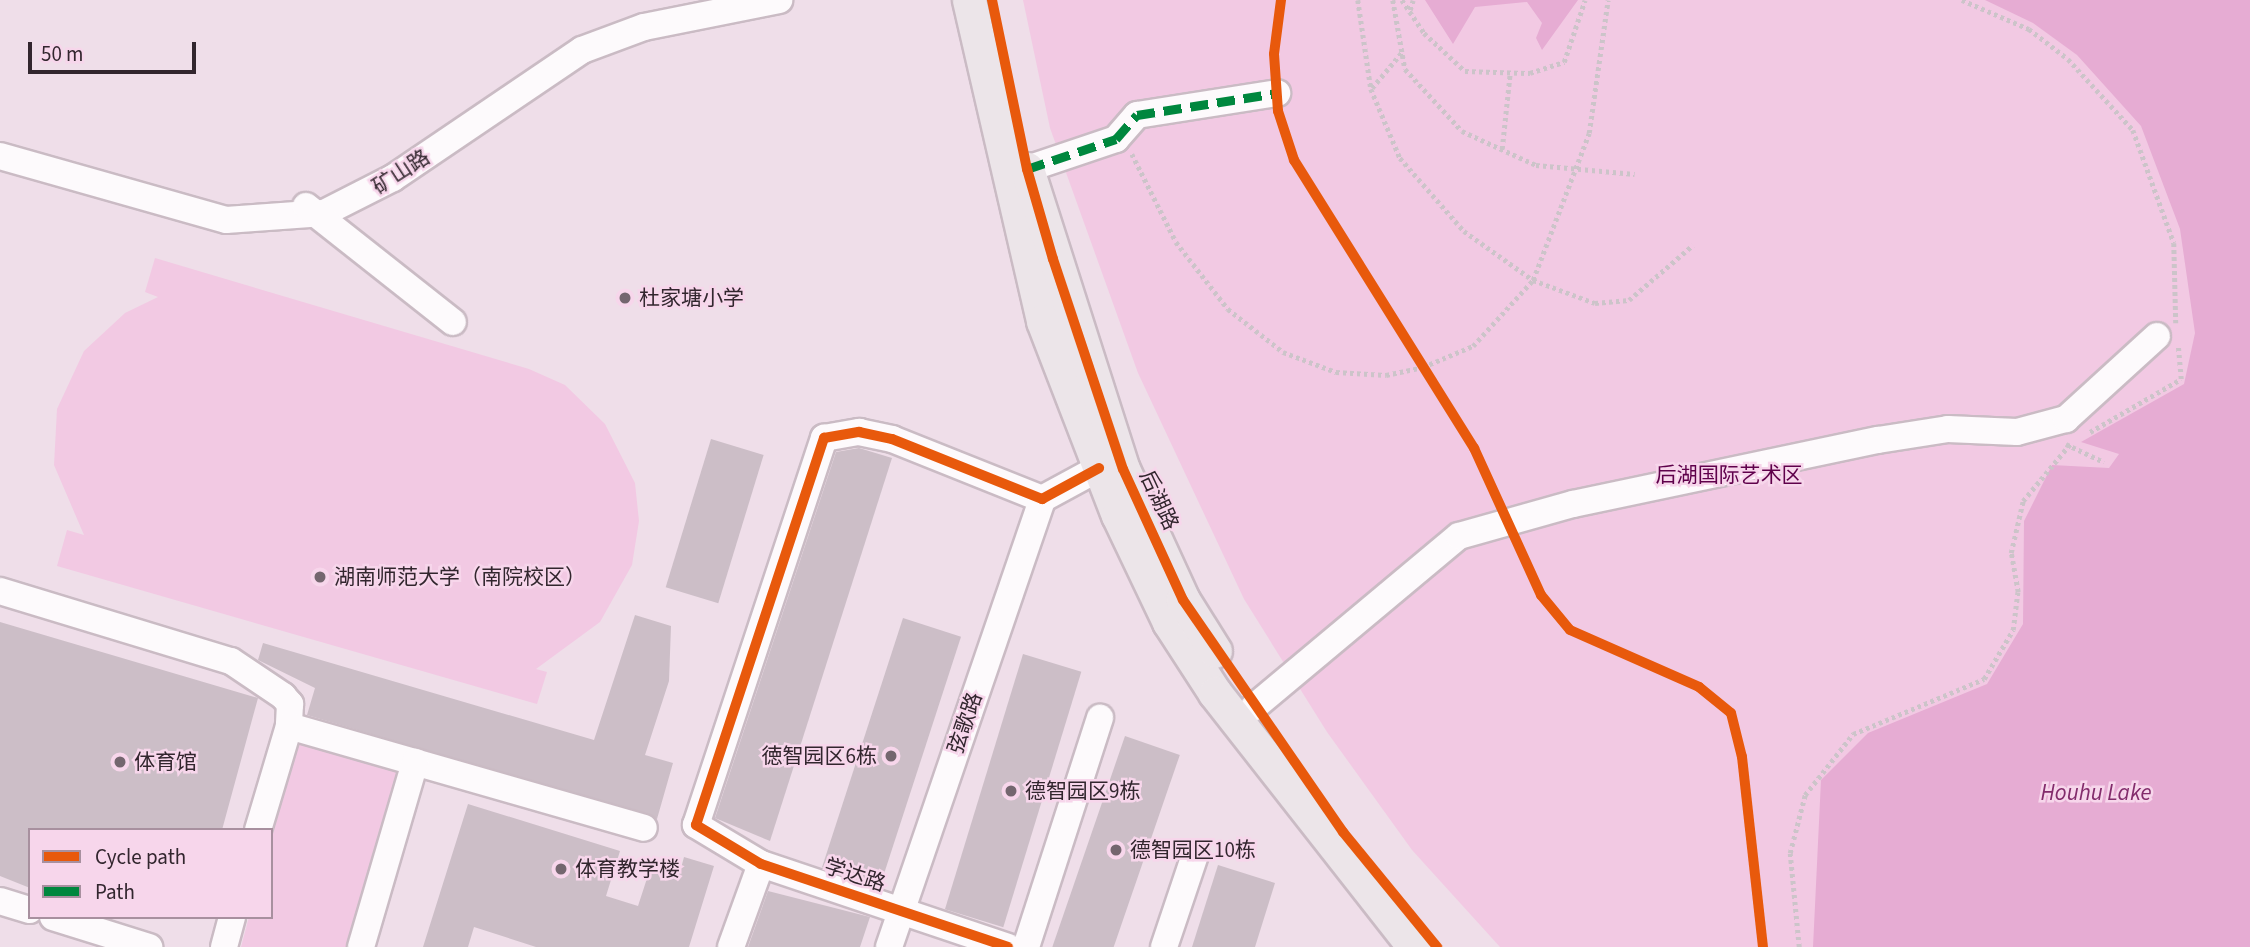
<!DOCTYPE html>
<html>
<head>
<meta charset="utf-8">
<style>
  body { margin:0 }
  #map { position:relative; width:2250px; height:947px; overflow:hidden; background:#efdee9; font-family:"Source Sans 3","Noto Sans SC",sans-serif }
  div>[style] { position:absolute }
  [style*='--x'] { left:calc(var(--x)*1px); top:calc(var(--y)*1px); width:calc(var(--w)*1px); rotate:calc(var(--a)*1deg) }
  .green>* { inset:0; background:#f2c9e3 }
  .water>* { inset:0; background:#e6acd3 }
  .building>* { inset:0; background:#ccbec7; transform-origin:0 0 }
  .path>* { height:4.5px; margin-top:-2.25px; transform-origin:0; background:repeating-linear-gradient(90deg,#ccc4c9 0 3.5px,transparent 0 7px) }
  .roads { filter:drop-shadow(2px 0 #cabbc4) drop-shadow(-2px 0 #cabbc4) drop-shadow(0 2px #cabbc4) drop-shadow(0 -2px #cabbc4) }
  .minor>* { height:26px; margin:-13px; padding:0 13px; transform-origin:13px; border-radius:13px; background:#fdfafc }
  .major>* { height:33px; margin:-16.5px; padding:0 16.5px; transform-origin:16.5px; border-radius:16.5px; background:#ece5e9 }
  .quiet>* { height:9px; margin-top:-4.5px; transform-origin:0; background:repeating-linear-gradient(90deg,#00873e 0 18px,transparent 0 27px) }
  .cycleway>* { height:10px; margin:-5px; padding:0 5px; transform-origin:5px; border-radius:5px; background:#e8590c }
  .dots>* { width:19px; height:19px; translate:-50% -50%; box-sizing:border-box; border:4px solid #f7d6eb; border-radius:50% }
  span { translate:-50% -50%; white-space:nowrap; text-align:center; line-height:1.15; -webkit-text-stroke:5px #f7d6eb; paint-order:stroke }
  .street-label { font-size:21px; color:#32262e }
  .poi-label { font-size:21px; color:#32262e }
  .left { translate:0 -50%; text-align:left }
  .right { translate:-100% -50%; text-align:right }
  .park-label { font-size:21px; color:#5f014b }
  .water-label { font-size:23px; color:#832c6c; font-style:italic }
  .legend { position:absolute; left:28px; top:828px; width:245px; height:91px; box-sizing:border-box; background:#f7d6eb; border:2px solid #a8909f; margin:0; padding:9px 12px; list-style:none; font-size:21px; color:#32262e }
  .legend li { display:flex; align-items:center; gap:14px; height:35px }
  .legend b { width:35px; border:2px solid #a8909f }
  .scale { position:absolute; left:28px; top:42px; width:168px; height:32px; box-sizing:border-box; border:4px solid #32262e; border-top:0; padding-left:9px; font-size:21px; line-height:24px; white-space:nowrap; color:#32262e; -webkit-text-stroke:5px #f7d6eb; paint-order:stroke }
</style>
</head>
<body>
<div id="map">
  <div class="green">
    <i style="clip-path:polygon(1023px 0,2250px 0,2250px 947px,1500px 947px,1412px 850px,1327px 732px,1244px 599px,1138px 373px,1050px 128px)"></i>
    <i style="clip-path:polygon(155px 258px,529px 369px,565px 385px,605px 424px,635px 483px,639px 521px,632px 565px,600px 622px,536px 669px,547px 672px,537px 704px,57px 566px,67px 530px,84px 535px,54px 465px,57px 409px,84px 351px,125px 313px,158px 297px,145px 292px)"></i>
    <i style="clip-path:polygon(301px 736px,403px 765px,350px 947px,241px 947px,249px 917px,271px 917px,271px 840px)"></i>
  </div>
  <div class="water">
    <i style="clip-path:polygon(1425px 0,1578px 0,1542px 50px,1536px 38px,1542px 23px,1527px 2px,1475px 7px,1453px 44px)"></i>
    <i style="clip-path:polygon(1985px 0,2250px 0,2250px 947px,1813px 947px,1821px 780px,1868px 733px,1987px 684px,2023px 624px,2024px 521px,2052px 465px,2109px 468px,2119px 454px,2081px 442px,2184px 384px,2195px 333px,2180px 229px,2141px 126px,2077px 55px,2033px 23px)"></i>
  </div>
  <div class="building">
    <i style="left:711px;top:439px;width:55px;height:155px;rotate:17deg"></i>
    <i style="clip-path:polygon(859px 448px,892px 458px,770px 841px,715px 818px,836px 452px)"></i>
    <i style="clip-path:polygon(635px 615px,671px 626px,669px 681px,645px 755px,673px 763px,657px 819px,307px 715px,315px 688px,258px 660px,263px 643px,594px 740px)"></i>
    <i style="left:903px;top:618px;width:61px;height:262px;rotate:18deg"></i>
    <i style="clip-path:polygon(0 622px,258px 698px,222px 830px,30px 830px,30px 888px,0 876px)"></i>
    <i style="left:1023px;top:654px;width:61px;height:267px;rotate:17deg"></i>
    <i style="left:1125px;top:736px;width:58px;height:223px;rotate:19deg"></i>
    <i style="clip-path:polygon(468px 804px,620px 851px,606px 896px,638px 906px,652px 863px,680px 872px,684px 857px,714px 866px,689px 947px,536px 947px,474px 927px,468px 947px,423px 947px)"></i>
    <i style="clip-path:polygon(1218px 865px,1275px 883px,1255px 947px,1192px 947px)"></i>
    <i style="clip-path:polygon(768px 891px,870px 917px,860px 947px,748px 947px)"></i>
  </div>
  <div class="path">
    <i style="--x:1358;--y:0;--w:90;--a:81.7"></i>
    <i style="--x:1371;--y:89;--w:75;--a:67.2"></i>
    <i style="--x:1400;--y:158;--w:97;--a:48.8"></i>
    <i style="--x:1464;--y:231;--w:85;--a:35.4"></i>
    <i style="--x:1533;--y:280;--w:66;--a:20.4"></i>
    <i style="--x:1595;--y:303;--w:34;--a:-5"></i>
    <i style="--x:1629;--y:300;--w:84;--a:-40.7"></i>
    <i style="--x:1393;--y:0;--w:70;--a:80.1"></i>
    <i style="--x:1405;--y:69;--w:84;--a:47.4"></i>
    <i style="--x:1462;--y:131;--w:81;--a:24.7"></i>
    <i style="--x:1536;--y:165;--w:99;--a:5.2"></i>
    <i style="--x:1402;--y:0;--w:40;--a:56"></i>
    <i style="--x:1424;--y:33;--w:56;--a:42.8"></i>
    <i style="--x:1465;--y:71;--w:65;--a:1.8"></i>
    <i style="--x:1530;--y:73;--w:36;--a:-18"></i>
    <i style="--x:1564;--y:62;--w:65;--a:-71.3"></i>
    <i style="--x:1962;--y:0;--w:73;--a:23.4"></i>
    <i style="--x:2029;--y:29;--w:49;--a:37.6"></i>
    <i style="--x:2068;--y:59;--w:96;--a:47.5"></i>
    <i style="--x:2133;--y:130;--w:120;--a:70.1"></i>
    <i style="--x:2174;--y:243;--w:80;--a:88.6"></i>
    <i style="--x:1410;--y:10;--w:10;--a:-73"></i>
    <i style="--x:1372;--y:88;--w:47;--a:-50.2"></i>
    <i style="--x:1502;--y:149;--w:76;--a:-84"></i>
    <i style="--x:1132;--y:154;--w:98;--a:63.4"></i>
    <i style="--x:1176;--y:242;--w:85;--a:52.2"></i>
    <i style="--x:1228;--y:309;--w:70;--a:38"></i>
    <i style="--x:1283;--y:352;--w:57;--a:20.7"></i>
    <i style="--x:1336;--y:372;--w:50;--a:3.4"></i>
    <i style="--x:1386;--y:375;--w:38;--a:-12"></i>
    <i style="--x:1423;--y:367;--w:54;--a:-22.8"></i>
    <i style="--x:1473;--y:346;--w:89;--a:-47.7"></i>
    <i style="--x:1533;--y:280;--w:157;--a:-69.1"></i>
    <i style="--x:1589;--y:133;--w:134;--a:-81.9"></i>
    <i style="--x:2090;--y:432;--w:105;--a:-30.2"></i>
    <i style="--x:2181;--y:379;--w:33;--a:-95"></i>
    <i style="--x:2066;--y:444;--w:42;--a:25.3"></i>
    <i style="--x:1799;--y:947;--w:94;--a:-95.5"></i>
    <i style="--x:1790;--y:853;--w:60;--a:-75.5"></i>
    <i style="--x:1805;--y:795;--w:78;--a:-51.8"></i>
    <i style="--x:1853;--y:734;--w:142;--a:-22.8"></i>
    <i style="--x:1984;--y:679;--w:57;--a:-59.4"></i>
    <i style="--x:2013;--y:630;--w:38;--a:-83"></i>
    <i style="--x:2018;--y:592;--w:40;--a:-100"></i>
    <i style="--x:2011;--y:553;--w:53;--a:-77"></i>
    <i style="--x:2023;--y:501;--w:74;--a:-50.5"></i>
  </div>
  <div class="roads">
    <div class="minor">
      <i style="--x:0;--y:156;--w:235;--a:15.8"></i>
      <i style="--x:226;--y:220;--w:98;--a:-4.1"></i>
      <i style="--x:324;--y:213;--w:77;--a:-26.9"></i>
      <i style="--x:393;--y:178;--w:228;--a:-34.1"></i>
      <i style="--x:582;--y:50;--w:66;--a:-20.4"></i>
      <i style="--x:644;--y:27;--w:138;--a:-11.3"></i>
      <i style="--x:1027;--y:169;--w:94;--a:-18.6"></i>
      <i style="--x:1116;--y:139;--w:32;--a:-49"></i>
      <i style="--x:1137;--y:115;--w:142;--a:-8.9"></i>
      <i style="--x:306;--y:206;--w:187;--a:38.3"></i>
      <i style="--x:0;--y:591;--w:241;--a:16.9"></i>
      <i style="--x:231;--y:661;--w:63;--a:33.9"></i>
      <i style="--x:283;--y:696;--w:11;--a:49"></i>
      <i style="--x:290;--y:704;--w:22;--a:93"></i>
      <i style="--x:289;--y:726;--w:369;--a:16"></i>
      <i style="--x:1253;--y:708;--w:268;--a:-39.9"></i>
      <i style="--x:1459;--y:536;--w:118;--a:-15.7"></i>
      <i style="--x:1573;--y:504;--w:312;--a:-11.9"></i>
      <i style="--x:1878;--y:440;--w:71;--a:-8.9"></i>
      <i style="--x:1948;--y:429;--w:69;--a:2.5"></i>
      <i style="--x:2017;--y:432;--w:51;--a:-14.9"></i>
      <i style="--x:2066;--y:419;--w:123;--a:-42.4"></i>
      <i style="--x:258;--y:830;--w:109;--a:-73.4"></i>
      <i style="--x:0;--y:901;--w:31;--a:17"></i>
      <i style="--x:53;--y:917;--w:101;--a:17.4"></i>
      <i style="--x:224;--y:947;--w:31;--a:-75"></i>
      <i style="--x:361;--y:947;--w:193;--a:-73.7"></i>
      <i style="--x:731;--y:947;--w:88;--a:-70.1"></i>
      <i style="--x:889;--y:947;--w:473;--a:-71.1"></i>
      <i style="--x:1008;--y:947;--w:261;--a:-161.4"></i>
      <i style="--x:761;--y:864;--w:76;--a:-149"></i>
      <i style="--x:696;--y:825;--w:408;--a:-71.7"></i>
      <i style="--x:824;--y:438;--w:36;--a:-10"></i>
      <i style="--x:859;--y:432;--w:34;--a:12"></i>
      <i style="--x:892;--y:439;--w:162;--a:21.8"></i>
      <i style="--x:1042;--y:499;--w:65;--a:-28.5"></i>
      <i style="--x:1026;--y:947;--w:241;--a:-72.1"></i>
      <i style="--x:1164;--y:947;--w:97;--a:-71.4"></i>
    </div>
    <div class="major">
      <i style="--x:969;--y:0;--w:329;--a:77"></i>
      <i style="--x:1043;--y:321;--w:208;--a:68.9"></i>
      <i style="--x:1118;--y:515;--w:119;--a:64.5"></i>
      <i style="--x:1169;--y:622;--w:85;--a:57.1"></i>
      <i style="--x:1215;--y:693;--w:323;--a:51.9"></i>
      <i style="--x:1027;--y:169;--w:315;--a:72.3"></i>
      <i style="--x:1123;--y:469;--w:144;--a:65.4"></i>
      <i style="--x:1183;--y:600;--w:60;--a:57.9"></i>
    </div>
  </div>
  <div class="quiet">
    <i style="--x:1027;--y:169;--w:94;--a:-18.6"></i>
    <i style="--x:1116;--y:139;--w:32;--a:-49"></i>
    <i style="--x:1137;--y:115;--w:142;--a:-8.9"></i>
  </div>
  <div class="cycleway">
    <i style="--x:992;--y:0;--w:173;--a:78.3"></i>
    <i style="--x:1027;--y:169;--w:94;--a:73.9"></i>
    <i style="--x:1053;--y:259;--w:221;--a:71.6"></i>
    <i style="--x:1123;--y:469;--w:144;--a:65.4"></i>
    <i style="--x:1183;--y:600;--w:282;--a:55.4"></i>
    <i style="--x:1343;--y:832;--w:149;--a:50.7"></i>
    <i style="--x:1281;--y:0;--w:54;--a:97.4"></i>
    <i style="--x:1274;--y:54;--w:57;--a:86"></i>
    <i style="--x:1278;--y:111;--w:52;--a:71.9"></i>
    <i style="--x:1294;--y:160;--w:340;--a:58"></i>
    <i style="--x:1474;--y:448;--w:162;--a:65.5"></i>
    <i style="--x:1541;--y:595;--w:45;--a:50.4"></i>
    <i style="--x:1570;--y:630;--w:141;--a:23.8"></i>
    <i style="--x:1699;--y:687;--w:41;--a:39.1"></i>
    <i style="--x:1731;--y:713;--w:45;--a:76"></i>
    <i style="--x:1742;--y:757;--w:191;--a:83.7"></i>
    <i style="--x:1008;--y:947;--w:261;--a:-161.4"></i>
    <i style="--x:761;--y:864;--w:76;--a:-149"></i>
    <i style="--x:696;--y:825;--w:408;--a:-71.7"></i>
    <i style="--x:824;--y:438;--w:36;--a:-10"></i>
    <i style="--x:859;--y:432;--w:34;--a:12"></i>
    <i style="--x:892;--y:439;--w:162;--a:21.8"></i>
    <i style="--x:1042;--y:499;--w:65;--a:-28.5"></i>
  </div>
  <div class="dots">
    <i style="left:625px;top:298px;background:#74666f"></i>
    <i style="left:320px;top:577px;background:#74666f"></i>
    <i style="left:891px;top:756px;background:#74666f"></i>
    <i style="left:120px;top:762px;background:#74666f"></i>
    <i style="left:1011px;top:791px;background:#74666f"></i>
    <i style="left:1116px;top:850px;background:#74666f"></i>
    <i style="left:561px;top:869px;background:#74666f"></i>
  </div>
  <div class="street-label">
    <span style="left:401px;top:172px;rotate:-33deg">矿山路</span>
    <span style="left:1159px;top:500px;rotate:65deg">后湖路</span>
    <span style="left:965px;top:723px;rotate:-71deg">弦歌路</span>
    <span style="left:855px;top:875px;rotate:18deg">学达路</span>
  </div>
  <div class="poi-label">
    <span class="left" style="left:639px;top:298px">杜家塘小学</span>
    <span class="left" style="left:334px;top:577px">湖南师范大学（南院校区）</span>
    <span class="right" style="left:877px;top:756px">徳智园区6栋</span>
    <span class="left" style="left:134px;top:762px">体育馆</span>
    <span class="left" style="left:1025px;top:791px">德智园区9栋</span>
    <span class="left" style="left:1130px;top:850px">德智园区10栋</span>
    <span class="left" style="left:575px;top:869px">体育教学楼</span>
  </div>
  <div class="park-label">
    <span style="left:1729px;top:475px">后湖国际艺术区</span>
  </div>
  <div class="water-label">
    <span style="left:2096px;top:793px">Houhu Lake</span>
  </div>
  <ul class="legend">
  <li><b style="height:9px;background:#e8590c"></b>Cycle path</li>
  <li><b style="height:9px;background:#00873e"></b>Path</li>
  </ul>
  <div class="scale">50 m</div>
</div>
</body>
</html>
